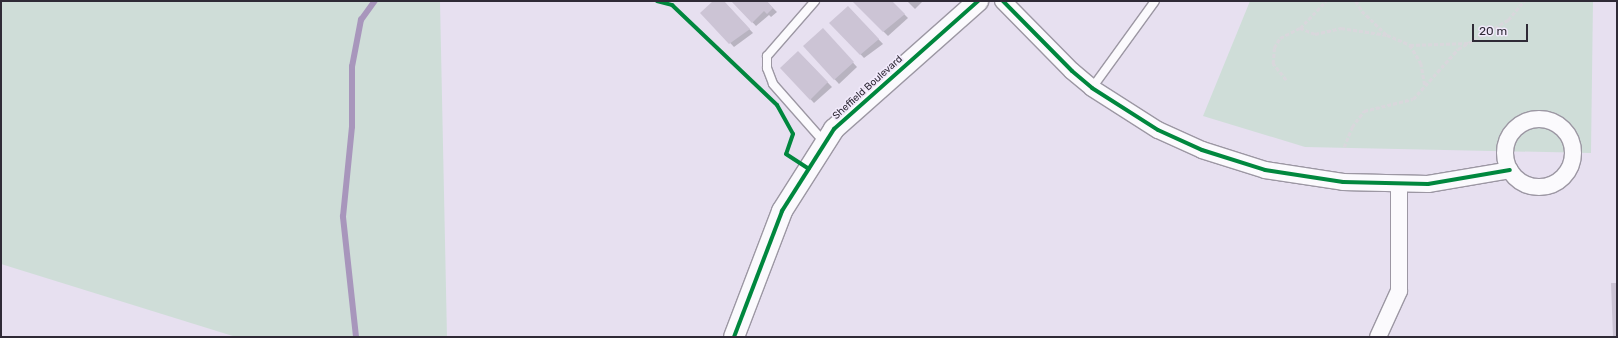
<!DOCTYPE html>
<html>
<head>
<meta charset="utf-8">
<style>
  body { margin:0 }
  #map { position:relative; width:1618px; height:338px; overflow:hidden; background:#e7e0f0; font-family:Rubik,sans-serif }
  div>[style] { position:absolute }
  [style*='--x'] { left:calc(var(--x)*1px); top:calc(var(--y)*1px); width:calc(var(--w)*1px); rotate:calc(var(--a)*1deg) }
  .green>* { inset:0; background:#cfddd8 }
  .shadow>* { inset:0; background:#0003 }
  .stream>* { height:5.5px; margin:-2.75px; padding:0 2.75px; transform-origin:2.75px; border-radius:2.75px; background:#a896bc }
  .building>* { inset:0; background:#ccc4d5 }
  .path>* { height:2.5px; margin-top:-1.25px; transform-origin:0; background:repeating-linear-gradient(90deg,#d9d7dc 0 4px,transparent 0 6px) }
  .roads { filter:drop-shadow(1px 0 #9c97a3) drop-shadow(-1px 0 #9c97a3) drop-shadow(0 1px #9c97a3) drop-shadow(0 -1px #9c97a3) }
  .service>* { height:8px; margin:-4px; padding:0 4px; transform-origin:4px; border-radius:4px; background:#fbfafd }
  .minor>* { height:16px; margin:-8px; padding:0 8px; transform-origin:8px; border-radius:8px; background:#fbfafd }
  .minor>.ring { margin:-8px; padding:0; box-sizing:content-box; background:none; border:16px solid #fbfafd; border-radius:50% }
  .tertiary>* { height:20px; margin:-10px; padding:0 10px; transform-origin:10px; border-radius:10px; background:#fbfafd }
  .cycleway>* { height:4px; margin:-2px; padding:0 2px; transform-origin:2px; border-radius:2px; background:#00873e }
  span { translate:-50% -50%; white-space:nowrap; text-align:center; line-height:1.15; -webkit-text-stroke:3.5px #f1e9fb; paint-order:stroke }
  .street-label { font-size:10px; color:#2f2a36 }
  .frame { position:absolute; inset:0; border:2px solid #2f2a36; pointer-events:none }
  .scale { position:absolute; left:1472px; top:24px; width:56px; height:18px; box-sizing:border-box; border:2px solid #2f2a36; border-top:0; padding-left:5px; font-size:12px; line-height:14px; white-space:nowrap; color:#2f2a36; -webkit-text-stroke:3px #f1e9fb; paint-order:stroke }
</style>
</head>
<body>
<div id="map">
  <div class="green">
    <i style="clip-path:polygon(1px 1px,440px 1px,447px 337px,236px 337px,1px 264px)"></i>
    <i style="clip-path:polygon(1250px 1px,1593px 1px,1591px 153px,1305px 147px,1203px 116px)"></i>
  </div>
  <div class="shadow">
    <i style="clip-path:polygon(714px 1px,723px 1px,753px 33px,734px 47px,702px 13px)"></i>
    <i style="clip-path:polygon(733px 1px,766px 1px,777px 12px,771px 17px,769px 15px,756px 26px)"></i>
    <i style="clip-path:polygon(891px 1px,908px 18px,888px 36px,854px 2px)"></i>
    <i style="clip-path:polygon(907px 1px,923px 1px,915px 9px)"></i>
    <i style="clip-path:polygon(848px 7px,883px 44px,864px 58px,831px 23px)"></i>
    <i style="clip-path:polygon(827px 34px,857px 67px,839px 84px,804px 46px)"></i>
    <i style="clip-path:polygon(798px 52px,832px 87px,814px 103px,781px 68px)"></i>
  </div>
  <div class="stream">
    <i style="--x:356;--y:337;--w:121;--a:-96.2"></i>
    <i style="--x:343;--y:217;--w:90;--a:-84.3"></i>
    <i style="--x:352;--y:127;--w:60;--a:-90"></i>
    <i style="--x:352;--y:67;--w:48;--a:-79.2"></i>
    <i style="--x:361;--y:20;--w:24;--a:-54"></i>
  </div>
  <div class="building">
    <i style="clip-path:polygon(713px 1px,724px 1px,750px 29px,729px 44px,700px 13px)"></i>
    <i style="clip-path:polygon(731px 1px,767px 1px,773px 8px,767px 14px,764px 11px,752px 23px)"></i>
    <i style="clip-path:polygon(852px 1px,892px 1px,905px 14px,883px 32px)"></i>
    <i style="clip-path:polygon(848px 6px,879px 39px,860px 55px,829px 23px)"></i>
    <i style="clip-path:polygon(823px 28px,854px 62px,834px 80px,803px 46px)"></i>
    <i style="clip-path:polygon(798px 51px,828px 82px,810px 100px,780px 68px)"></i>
    <i style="clip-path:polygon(1611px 283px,1617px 283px,1617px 337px,1613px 337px)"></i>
  </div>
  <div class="path">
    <i style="--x:1356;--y:1;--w:12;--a:59"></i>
    <i style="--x:1362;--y:11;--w:35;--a:44"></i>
    <i style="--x:1300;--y:28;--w:37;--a:-46"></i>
    <i style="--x:1410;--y:45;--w:21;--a:59"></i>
    <i style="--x:1421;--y:63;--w:23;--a:80"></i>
    <i style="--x:1286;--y:80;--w:21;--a:-129"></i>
    <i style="--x:1273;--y:64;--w:16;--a:-86"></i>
    <i style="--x:1274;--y:48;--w:12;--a:-59"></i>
    <i style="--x:1280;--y:38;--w:22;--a:-27"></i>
    <i style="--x:1300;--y:28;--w:16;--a:22"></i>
    <i style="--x:1315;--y:34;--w:27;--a:-13"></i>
    <i style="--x:1341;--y:28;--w:47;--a:8.7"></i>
    <i style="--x:1387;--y:35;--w:25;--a:23"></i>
    <i style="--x:1410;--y:45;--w:59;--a:-1.9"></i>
    <i style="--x:1344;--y:147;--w:22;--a:-68"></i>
    <i style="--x:1352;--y:127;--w:20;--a:-53"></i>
    <i style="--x:1364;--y:111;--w:50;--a:-13.8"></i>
    <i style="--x:1413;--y:99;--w:67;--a:-48"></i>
    <i style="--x:1458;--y:49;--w:58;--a:-30.1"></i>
    <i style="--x:1508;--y:20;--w:25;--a:-50"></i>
  </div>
  <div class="roads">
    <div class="service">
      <i style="--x:815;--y:1;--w:73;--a:131.1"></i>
      <i style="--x:767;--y:56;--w:12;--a:90"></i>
      <i style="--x:767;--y:68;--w:17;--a:69"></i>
      <i style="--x:773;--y:84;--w:79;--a:48.6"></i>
      <i style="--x:1092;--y:88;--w:107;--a:-54.1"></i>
    </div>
    <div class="minor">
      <i style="--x:1003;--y:1;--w:98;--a:45.4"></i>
      <i style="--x:1072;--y:71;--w:26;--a:40"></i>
      <i style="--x:1092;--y:88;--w:78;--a:32.5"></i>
      <i style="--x:1158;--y:130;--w:48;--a:24.4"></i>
      <i style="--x:1202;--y:150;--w:66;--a:17.6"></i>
      <i style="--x:1265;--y:170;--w:79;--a:8.7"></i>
      <i style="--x:1343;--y:182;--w:85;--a:1.3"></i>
      <i style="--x:1428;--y:184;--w:83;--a:-9.7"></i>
      <i class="ring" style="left:1505px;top:119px;width:52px;height:52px"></i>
      <i style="--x:1378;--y:337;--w:51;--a:-65.5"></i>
      <i style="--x:1399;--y:291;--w:107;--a:-90"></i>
    </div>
    <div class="tertiary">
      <i style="--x:734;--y:337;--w:135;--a:-69.1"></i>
      <i style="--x:782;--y:211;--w:97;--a:-57.6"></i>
      <i style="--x:834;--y:129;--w:193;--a:-41.6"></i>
    </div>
  </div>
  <div class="cycleway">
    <i style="--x:657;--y:1;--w:16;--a:15"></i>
    <i style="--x:672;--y:5;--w:145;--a:43.6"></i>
    <i style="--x:777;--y:105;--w:33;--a:61"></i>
    <i style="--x:793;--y:134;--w:21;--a:109"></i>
    <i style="--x:786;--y:154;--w:27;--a:33"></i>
    <i style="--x:1003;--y:1;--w:98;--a:45.4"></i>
    <i style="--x:1072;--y:71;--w:26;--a:40"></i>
    <i style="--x:1092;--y:88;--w:78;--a:32.5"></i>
    <i style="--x:1158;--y:130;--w:48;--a:24.4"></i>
    <i style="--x:1202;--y:150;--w:66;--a:17.6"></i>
    <i style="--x:1265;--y:170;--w:79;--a:8.7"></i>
    <i style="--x:1343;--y:182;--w:85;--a:1.3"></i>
    <i style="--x:1428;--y:184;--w:83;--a:-9.7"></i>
    <i style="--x:734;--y:337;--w:135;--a:-69.1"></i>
    <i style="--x:782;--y:211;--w:97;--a:-57.6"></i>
    <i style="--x:834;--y:129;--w:193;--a:-41.6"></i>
  </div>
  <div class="street-label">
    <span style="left:868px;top:88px;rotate:-42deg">Sheffield Boulevard</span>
  </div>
  <div class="frame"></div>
  <div class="scale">20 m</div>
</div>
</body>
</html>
